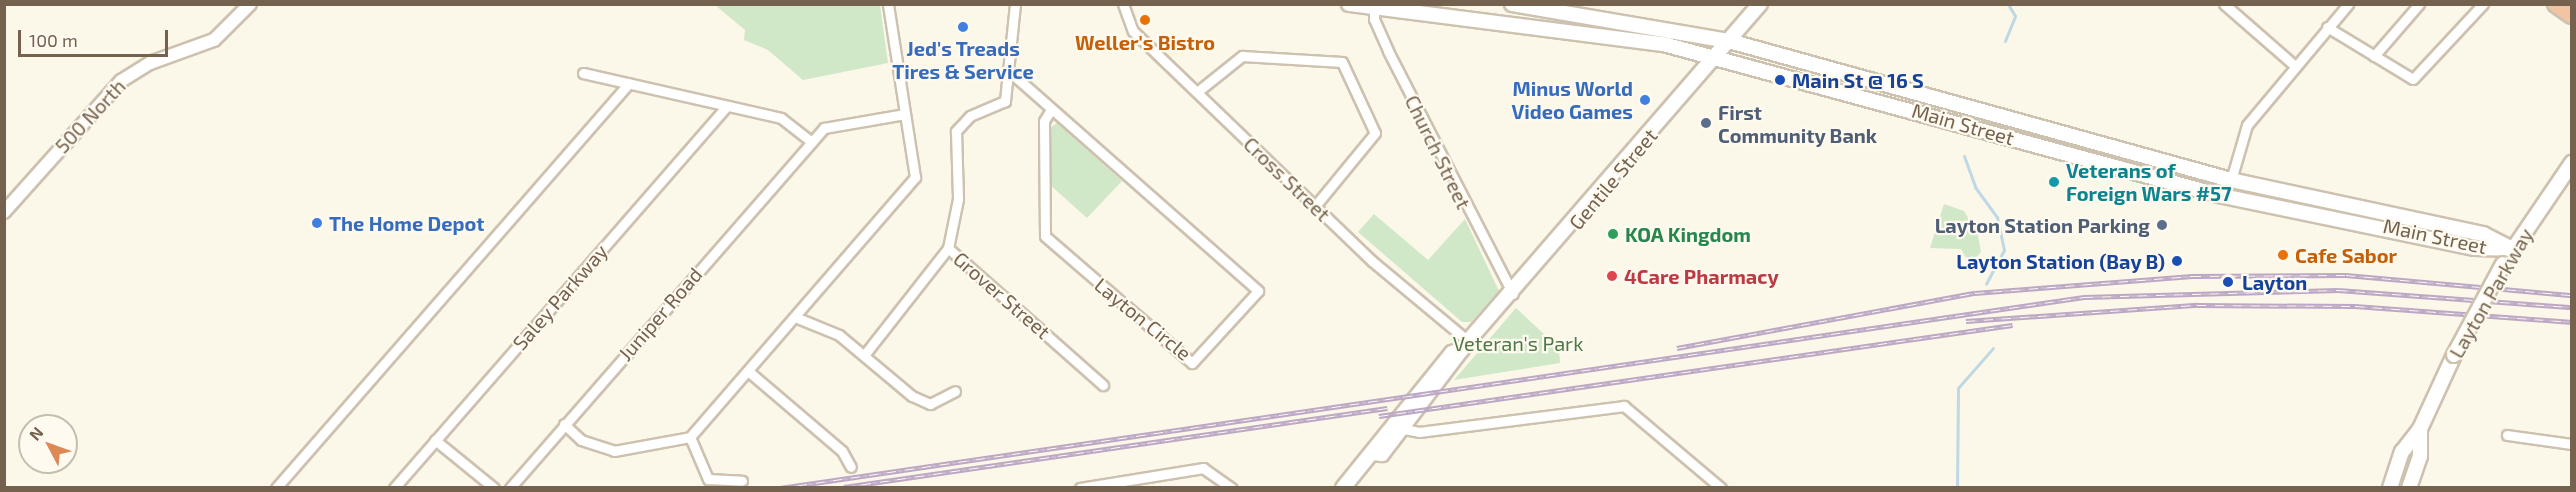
<!DOCTYPE html>
<html>
<head>
<meta charset="utf-8">
<style>
  body { margin:0 }
  #map { position:relative; width:2576px; height:492px; overflow:hidden; background:#fbf7e9; font-family:"Exo 2",sans-serif }
  div>[style] { position:absolute }
  [style*='--x'] { left:calc(var(--x)*1px); top:calc(var(--y)*1px); width:calc(var(--w)*1px); rotate:calc(var(--a)*1deg) }
  .green>* { inset:0; background:#d0e8c8 }
  .stream>* { height:3px; margin:-1.5px; padding:0 1.5px; transform-origin:1.5px; border-radius:1.5px; background:#bed9e4 }
  .roads { filter:drop-shadow(2px 0 #cdc1af) drop-shadow(-2px 0 #cdc1af) drop-shadow(0 2px #cdc1af) drop-shadow(0 -2px #cdc1af) }
  .minor>* { height:9px; margin:-4.5px; padding:0 4.5px; transform-origin:4.5px; border-radius:4.5px; background:#fff }
  .tertiary>* { height:12px; margin:-6px; padding:0 6px; transform-origin:6px; border-radius:6px; background:#fff }
  .secondary>* { height:14px; margin:-7px; padding:0 7px; transform-origin:7px; border-radius:7px; background:#fff }
  .motorway>* { height:16px; margin:-8px; padding:0 8px; transform-origin:8px; border-radius:8px; background:#f1c4a4 }
  .rail>* { height:5px; margin-top:-2.5px; transform-origin:0; background:repeating-linear-gradient(90deg,#fefaef 0 9px,#bca7c5 0 18px); box-sizing:border-box; border-block:2px solid #bca7c5 }
  .bridges { filter:drop-shadow(2px 0 #cfc2ad) drop-shadow(-2px 0 #cfc2ad) drop-shadow(0 2px #cfc2ad) drop-shadow(0 -2px #cfc2ad) }
  .secondary-bridge>* { height:14px; margin:-7px; padding:0 7px; transform-origin:7px; border-radius:7px; background:#fff }
  .dots>* { width:16px; height:16px; translate:-50% -50%; box-sizing:border-box; border:3px solid #fefaef; border-radius:50% }
  span { translate:-50% -50%; white-space:nowrap; text-align:center; line-height:1.15; -webkit-text-stroke:4.5px #fefaef; paint-order:stroke }
  .food-label { font-size:20px; color:#c56008; font-weight:700 }
  .left { translate:0 -50%; text-align:left }
  .shop-label { font-size:20px; color:#366cbe; font-weight:700 }
  .right { translate:-100% -50%; text-align:right }
  .transit-label { font-size:20px; color:#164399; font-weight:700 }
  .service-label { font-size:20px; color:#4e5e75; font-weight:700 }
  .street-label { font-size:20px; color:#74624e }
  .culture-label { font-size:20px; color:#0d838f; font-weight:700 }
  .leisure-label { font-size:20px; color:#27864d; font-weight:700 }
  .health-label { font-size:20px; color:#be3a42; font-weight:700 }
  .park-label { font-size:20px; color:#4d7946 }
  .frame { position:absolute; inset:0; border:6px solid #74624e; pointer-events:none }
  .north { position:absolute; left:18px; top:414px; width:60px; height:60px; box-sizing:border-box; background:#fefaef; border:2px solid #c7bdaf; border-radius:50%; rotate:311deg; font-size:16px; font-weight:700; line-height:24px; text-align:center; color:#74624e }
  .north::after { content:''; display:block; margin:auto; width:21px; height:27px; background:#dd8956; clip-path:polygon(50% 0,100% 100%,50% 72%,0 100%) }
  .scale { position:absolute; left:18px; top:30px; width:150px; height:27px; box-sizing:border-box; border:3px solid #74624e; border-top:0; padding-left:8px; font-size:18px; line-height:21px; white-space:nowrap; color:#74624e; -webkit-text-stroke:4px #fefaef; paint-order:stroke }
</style>
</head>
<body>
<div id="map">
  <div class="green">
    <i style="clip-path:polygon(715px 5px,880px 5px,888px 63px,803px 80px,768px 50px,744px 40px,745px 30px)"></i>
    <i style="clip-path:polygon(1057px 123px,1122px 181px,1087px 218px,1048px 183px,1050px 128px)"></i>
    <i style="clip-path:polygon(1944px 204px,1964px 211px,1978px 235px,1981px 252px,1970px 265px,1961px 249px,1930px 248px)"></i>
    <i style="clip-path:polygon(1374px 214px,1428px 260px,1465px 219px,1499px 291px,1471px 322px,1462px 322px,1358px 232px)"></i>
    <i style="clip-path:polygon(1516px 308px,1559px 348px,1560px 363px,1454px 380px)"></i>
  </div>
  <div class="stream">
    <i style="--x:2005;--y:41;--w:27;--a:-68"></i>
    <i style="--x:2015;--y:16;--w:14;--a:-120"></i>
    <i style="--x:1964;--y:156;--w:33;--a:70"></i>
    <i style="--x:1975;--y:187;--w:37;--a:54"></i>
    <i style="--x:1997;--y:217;--w:34;--a:78"></i>
    <i style="--x:2004;--y:250;--w:38;--a:118"></i>
    <i style="--x:1957;--y:488;--w:100;--a:-89.4"></i>
    <i style="--x:1958;--y:388;--w:53;--a:-48.8"></i>
  </div>
  <div class="roads">
    <div class="minor">
      <i style="--x:1015;--y:4;--w:98;--a:95.9"></i>
      <i style="--x:1005;--y:101;--w:38;--a:157"></i>
      <i style="--x:970;--y:116;--w:21;--a:133"></i>
      <i style="--x:956;--y:131;--w:68;--a:88.3"></i>
      <i style="--x:958;--y:199;--w:50;--a:101.5"></i>
      <i style="--x:948;--y:248;--w:207;--a:41.5"></i>
      <i style="--x:1123;--y:4;--w:29;--a:70"></i>
      <i style="--x:1133;--y:31;--w:332;--a:43.9"></i>
      <i style="--x:1372;--y:261;--w:125;--a:39.8"></i>
      <i style="--x:2224;--y:4;--w:93;--a:41.1"></i>
      <i style="--x:1374;--y:6;--w:13;--a:90"></i>
      <i style="--x:1374;--y:19;--w:35;--a:66"></i>
      <i style="--x:1388;--y:51;--w:273;--a:62.8"></i>
      <i style="--x:2327;--y:27;--w:100;--a:31.2"></i>
      <i style="--x:2413;--y:79;--w:103;--a:-47"></i>
      <i style="--x:2374;--y:56;--w:69;--a:-49.1"></i>
      <i style="--x:1010;--y:72;--w:331;--a:41.4"></i>
      <i style="--x:1258;--y:291;--w:98;--a:132.5"></i>
      <i style="--x:1192;--y:363;--w:194;--a:-139.2"></i>
      <i style="--x:1045;--y:236;--w:115;--a:-90.5"></i>
      <i style="--x:1044;--y:121;--w:12;--a:-59"></i>
      <i style="--x:583;--y:73;--w:203;--a:12.8"></i>
      <i style="--x:781;--y:118;--w:39;--a:38"></i>
      <i style="--x:1197;--y:92;--w:58;--a:-38.7"></i>
      <i style="--x:1242;--y:56;--w:100;--a:3.4"></i>
      <i style="--x:1342;--y:62;--w:78;--a:65.1"></i>
      <i style="--x:1375;--y:133;--w:94;--a:129.4"></i>
      <i style="--x:2231;--y:180;--w:57;--a:-73.8"></i>
      <i style="--x:2247;--y:125;--w:158;--a:-50.1"></i>
      <i style="--x:795;--y:317;--w:48;--a:22.2"></i>
      <i style="--x:839;--y:335;--w:95;--a:39.9"></i>
      <i style="--x:912;--y:396;--w:20;--a:24"></i>
      <i style="--x:930;--y:404;--w:28;--a:-27"></i>
      <i style="--x:865;--y:354;--w:135;--a:-51.9"></i>
      <i style="--x:748;--y:371;--w:123;--a:40.4"></i>
      <i style="--x:842;--y:451;--w:18;--a:61"></i>
      <i style="--x:564;--y:424;--w:23;--a:43"></i>
      <i style="--x:581;--y:440;--w:35;--a:18"></i>
      <i style="--x:614;--y:451;--w:77;--a:-10.4"></i>
      <i style="--x:690;--y:437;--w:344;--a:-49.1"></i>
      <i style="--x:915;--y:177;--w:175;--a:-98.9"></i>
      <i style="--x:1404;--y:429;--w:15;--a:11"></i>
      <i style="--x:1419;--y:432;--w:207;--a:-7.2"></i>
      <i style="--x:1624;--y:406;--w:127;--a:40.2"></i>
      <i style="--x:2507;--y:435;--w:66;--a:7.9"></i>
      <i style="--x:690;--y:437;--w:46;--a:66.8"></i>
      <i style="--x:708;--y:479;--w:34;--a:3"></i>
      <i style="--x:435;--y:440;--w:76;--a:39.1"></i>
      <i style="--x:276;--y:488;--w:537;--a:-48.92"></i>
      <i style="--x:394;--y:488;--w:505;--a:-48.93"></i>
      <i style="--x:510;--y:488;--w:478;--a:-48.9"></i>
      <i style="--x:824;--y:128;--w:82;--a:-9.8"></i>
      <i style="--x:1080;--y:488;--w:125;--a:-9.2"></i>
      <i style="--x:1203;--y:468;--w:35;--a:35"></i>
    </div>
    <div class="tertiary">
      <i style="--x:4;--y:212;--w:176;--a:-48.2"></i>
      <i style="--x:121;--y:81;--w:34;--a:-32"></i>
      <i style="--x:150;--y:63;--w:68;--a:-19.8"></i>
      <i style="--x:214;--y:40;--w:51;--a:-45"></i>
    </div>
    <div class="secondary">
      <i style="--x:1349;--y:4;--w:321;--a:7.3"></i>
      <i style="--x:1667;--y:45;--w:571;--a:15.23"></i>
      <i style="--x:2218;--y:195;--w:261;--a:11.7"></i>
      <i style="--x:2474;--y:248;--w:39;--a:1"></i>
      <i style="--x:1512;--y:4;--w:220;--a:9.7"></i>
      <i style="--x:1729;--y:41;--w:521;--a:15.48"></i>
      <i style="--x:2231;--y:180;--w:258;--a:12.1"></i>
      <i style="--x:2483;--y:234;--w:28;--a:27"></i>
      <i style="--x:2508;--y:257;--w:114;--a:-55.8"></i>
      <i style="--x:1373;--y:453;--w:9;--a:6"></i>
      <i style="--x:1382;--y:454;--w:142;--a:-52.7"></i>
      <i style="--x:1468;--y:341;--w:446;--a:-49.1"></i>
      <i style="--x:1343;--y:488;--w:174;--a:-51.1"></i>
      <i style="--x:1452;--y:353;--w:10;--a:-17"></i>
      <i style="--x:2390;--y:488;--w:38;--a:-72"></i>
      <i style="--x:2402;--y:452;--w:29;--a:-52"></i>
      <i style="--x:2420;--y:429;--w:81;--a:-65.3"></i>
      <i style="--x:2409;--y:488;--w:34;--a:-71"></i>
      <i style="--x:2420;--y:456;--w:27;--a:-90"></i>
    </div>
    <div class="motorway">
      <i style="--x:2556;--y:4;--w:19;--a:35"></i>
    </div>
  </div>
  <div class="rail">
    <i style="--x:1966;--y:321;--w:232;--a:-4"></i>
    <i style="--x:2197;--y:305;--w:158;--a:0.4"></i>
    <i style="--x:2355;--y:306;--w:218;--a:4.2"></i>
    <i style="--x:1677;--y:348;--w:303;--a:-10.5"></i>
    <i style="--x:1975;--y:293;--w:218;--a:-4.5"></i>
    <i style="--x:2192;--y:276;--w:154;--a:-0.4"></i>
    <i style="--x:2346;--y:275;--w:227;--a:5.1"></i>
    <i style="--x:1379;--y:416;--w:640;--a:-8.18"></i>
    <i style="--x:844;--y:487;--w:549;--a:-8.28"></i>
    <i style="--x:780;--y:488;--w:1318;--a:-8.33"></i>
    <i style="--x:2084;--y:297;--w:254;--a:-1.6"></i>
    <i style="--x:2338;--y:290;--w:235;--a:4.2"></i>
  </div>
  <div class="bridges">
    <div class="secondary-bridge">
      <i style="--x:2454;--y:355;--w:103;--a:-61.7"></i>
    </div>
  </div>
  <div class="dots">
    <i style="left:1145px;top:20px;background:#e8710a"></i>
    <i style="left:963px;top:27px;background:#3f7fe0"></i>
    <i style="left:1780px;top:80px;background:#1a4fb4"></i>
    <i style="left:1645px;top:100px;background:#3f7fe0"></i>
    <i style="left:1706px;top:123px;background:#5c6f8a"></i>
    <i style="left:2054px;top:182px;background:#0f9aa8"></i>
    <i style="left:317px;top:223px;background:#3f7fe0"></i>
    <i style="left:2162px;top:225px;background:#5c6f8a"></i>
    <i style="left:1613px;top:234px;background:#2e9e5b"></i>
    <i style="left:2283px;top:255px;background:#e8710a"></i>
    <i style="left:2177px;top:261px;background:#1a4fb4"></i>
    <i style="left:1612px;top:276px;background:#e0444e"></i>
    <i style="left:2228px;top:282px;background:#1a4fb4"></i>
  </div>
  <div class="food-label">
    <span style="left:1145px;top:42px">Weller's Bistro</span>
    <span class="left" style="left:2295px;top:255px">Cafe Sabor</span>
  </div>
  <div class="shop-label">
    <span style="left:963px;top:60px">Jed's Treads<br>Tires &amp; Service</span>
    <span class="right" style="left:1633px;top:100px">Minus World<br>Video Games</span>
    <span class="left" style="left:329px;top:223px">The Home Depot</span>
  </div>
  <div class="transit-label">
    <span class="left" style="left:1792px;top:80px">Main St @ 16 S</span>
    <span class="right" style="left:2165px;top:261px">Layton Station (Bay B)</span>
    <span class="left" style="left:2242px;top:282px">Layton</span>
  </div>
  <div class="service-label">
    <span class="left" style="left:1718px;top:124px">First<br>Community Bank</span>
    <span class="right" style="left:2150px;top:225px">Layton Station Parking</span>
  </div>
  <div class="street-label">
    <span style="left:90px;top:116px;rotate:-47deg">500 North</span>
    <span style="left:1963px;top:124px;rotate:16deg">Main Street</span>
    <span style="left:1438px;top:152px;rotate:64deg">Church Street</span>
    <span style="left:1287px;top:179px;rotate:44deg">Cross Street</span>
    <span style="left:1613px;top:179px;rotate:-50deg">Gentile Street</span>
    <span style="left:2435px;top:236px;rotate:12deg">Main Street</span>
    <span style="left:2491px;top:293px;rotate:-60deg">Layton Parkway</span>
    <span style="left:1002px;top:295px;rotate:41deg">Grover Street</span>
    <span style="left:560px;top:297px;rotate:-49deg">Saley Parkway</span>
    <span style="left:660px;top:314px;rotate:-49deg">Juniper Road</span>
    <span style="left:1143px;top:319px;rotate:39deg">Layton Circle</span>
  </div>
  <div class="culture-label">
    <span class="left" style="left:2066px;top:182px">Veterans of<br>Foreign Wars #57</span>
  </div>
  <div class="leisure-label">
    <span class="left" style="left:1625px;top:234px">KOA Kingdom</span>
  </div>
  <div class="health-label">
    <span class="left" style="left:1624px;top:276px">4Care Pharmacy</span>
  </div>
  <div class="park-label">
    <span style="left:1518px;top:343px">Veteran's Park</span>
  </div>
  <div class="frame"></div>
  <div class="north">N</div>
  <div class="scale">100 m</div>
</div>
</body>
</html>
